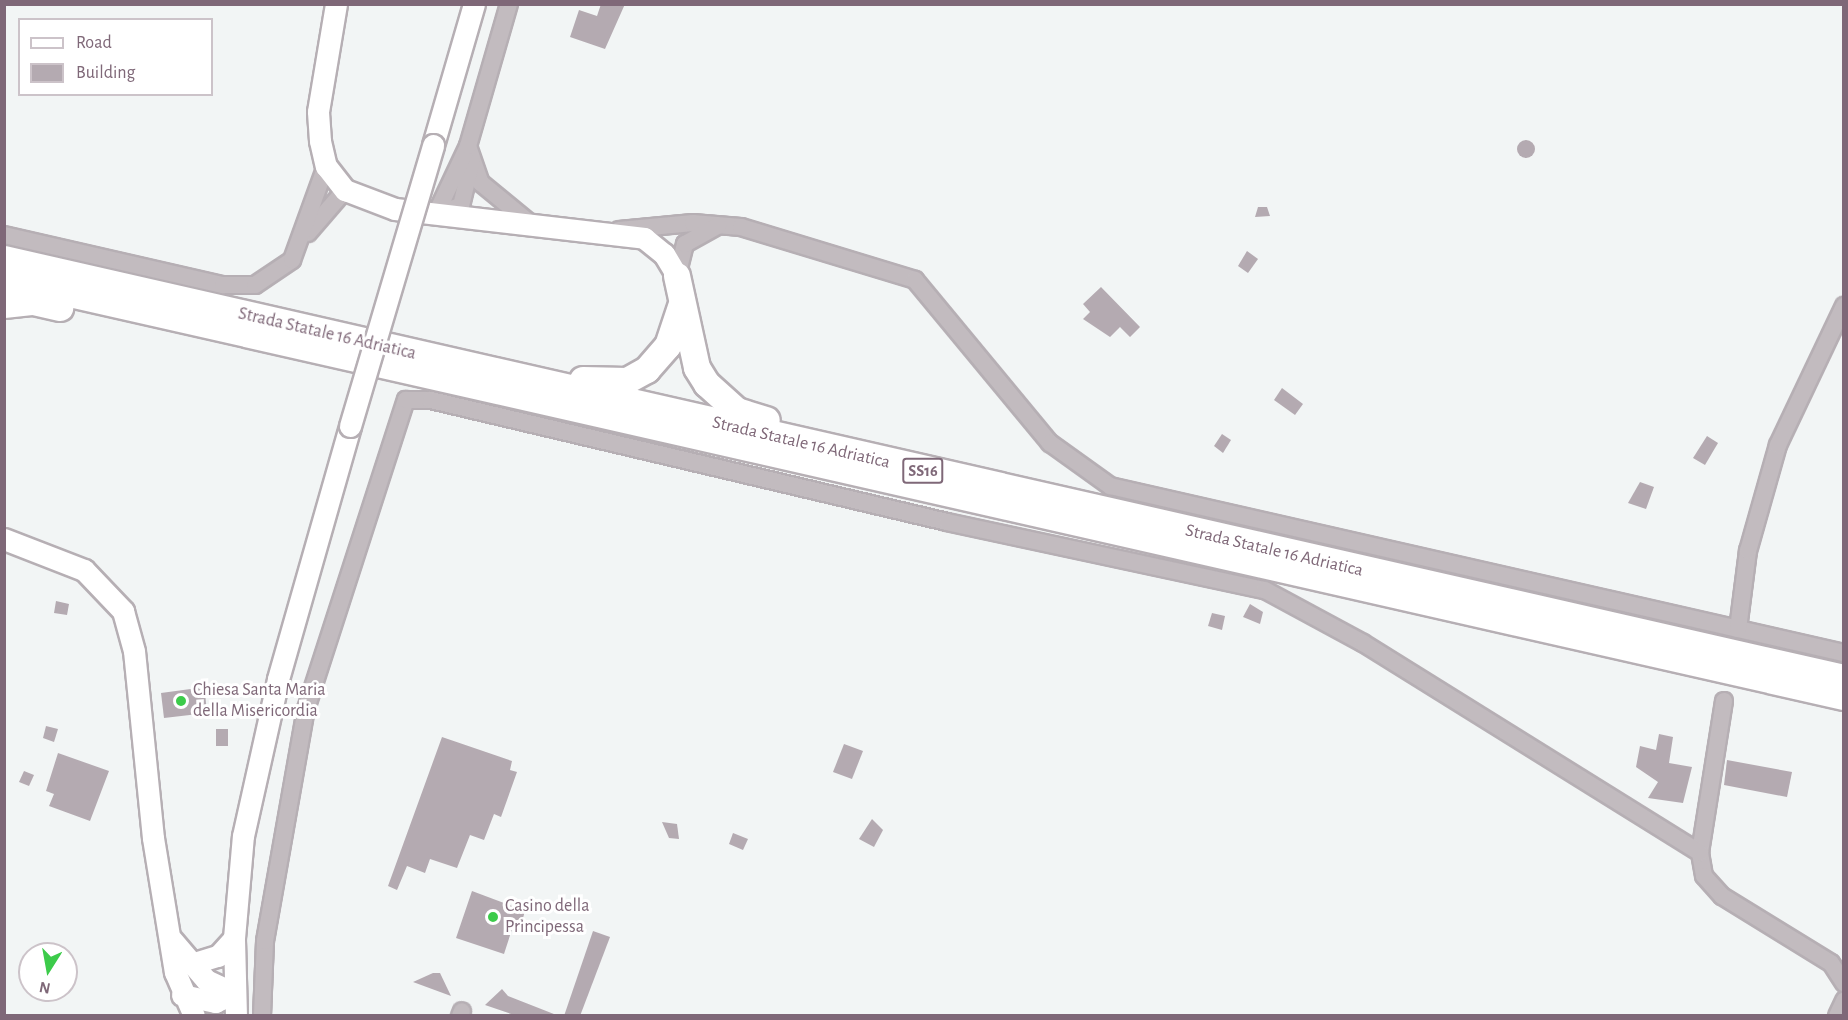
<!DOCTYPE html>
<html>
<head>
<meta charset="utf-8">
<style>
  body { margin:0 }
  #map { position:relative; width:1848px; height:1020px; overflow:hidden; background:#f2f5f5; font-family:"Alegreya Sans",sans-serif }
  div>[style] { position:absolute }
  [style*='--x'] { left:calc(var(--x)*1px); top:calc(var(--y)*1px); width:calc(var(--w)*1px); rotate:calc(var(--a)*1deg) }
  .building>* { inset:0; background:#b4aab1 }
  .round { border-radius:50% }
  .roads { filter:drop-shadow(2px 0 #b6afb4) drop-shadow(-2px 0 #b6afb4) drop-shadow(0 2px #b6afb4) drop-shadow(0 -2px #b6afb4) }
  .minor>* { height:16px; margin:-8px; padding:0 8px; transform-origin:8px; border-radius:8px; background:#c2bbbf }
  .major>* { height:21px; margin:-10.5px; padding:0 10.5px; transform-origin:10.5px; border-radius:10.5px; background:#fff }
  .highway>* { height:26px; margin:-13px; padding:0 13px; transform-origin:13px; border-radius:13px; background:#fff }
  .bridges { filter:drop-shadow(2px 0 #b6afb4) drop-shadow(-2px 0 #b6afb4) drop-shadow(0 2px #b6afb4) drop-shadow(0 -2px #b6afb4) }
  .major-bridge>* { height:21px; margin:-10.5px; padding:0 10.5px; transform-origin:10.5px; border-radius:10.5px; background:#fff }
  .dots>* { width:16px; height:16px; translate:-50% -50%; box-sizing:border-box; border:3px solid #fff; border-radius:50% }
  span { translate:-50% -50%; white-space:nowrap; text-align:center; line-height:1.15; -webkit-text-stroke:6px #fff; paint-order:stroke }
  .shield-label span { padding:2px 4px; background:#fff; border:2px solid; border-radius:4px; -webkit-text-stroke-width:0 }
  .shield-label { font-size:16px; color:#7f6878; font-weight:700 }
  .street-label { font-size:18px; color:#7f6878 }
  .poi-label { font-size:18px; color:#7f6878 }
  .left { translate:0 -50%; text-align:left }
  .frame { position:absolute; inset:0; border:6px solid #7f6878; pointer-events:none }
  .legend { position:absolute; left:18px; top:18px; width:195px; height:78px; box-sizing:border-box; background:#fff; border:2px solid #ccc3c9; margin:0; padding:8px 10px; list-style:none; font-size:18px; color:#7f6878 }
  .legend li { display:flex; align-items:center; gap:12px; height:30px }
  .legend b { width:30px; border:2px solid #ccc3c9 }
  .north { position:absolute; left:18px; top:942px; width:60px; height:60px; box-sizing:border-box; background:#fff; border:2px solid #ccc3c9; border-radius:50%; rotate:191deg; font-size:16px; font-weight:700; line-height:24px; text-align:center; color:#7f6878 }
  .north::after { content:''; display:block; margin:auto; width:21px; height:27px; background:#3ccb4a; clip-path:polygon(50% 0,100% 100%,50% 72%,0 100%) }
</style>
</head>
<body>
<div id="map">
  <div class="building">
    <i style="clip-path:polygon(601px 4px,625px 4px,605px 49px,570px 37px,579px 10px,597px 16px)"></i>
    <i class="round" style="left:1517px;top:140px;width:18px;height:18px"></i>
    <i style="clip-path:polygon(1258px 207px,1267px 207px,1270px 216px,1255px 217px)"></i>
    <i style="clip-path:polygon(1247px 251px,1258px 259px,1248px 273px,1238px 266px)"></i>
    <i style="clip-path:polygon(1101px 287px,1140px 327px,1130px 337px,1120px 327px,1110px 337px,1083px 319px,1090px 312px,1083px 304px)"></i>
    <i style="clip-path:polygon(1282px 388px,1303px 404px,1295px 415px,1274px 400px)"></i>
    <i style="clip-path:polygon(1222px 434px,1231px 440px,1223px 453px,1214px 446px)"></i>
    <i style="clip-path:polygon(1707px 436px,1718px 443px,1705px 465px,1693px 458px)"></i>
    <i style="clip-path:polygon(1640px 482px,1654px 487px,1646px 509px,1628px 503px)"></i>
    <i style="clip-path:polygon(56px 601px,69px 604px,67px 615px,54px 613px)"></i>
    <i style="clip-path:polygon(1250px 604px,1263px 612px,1260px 624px,1243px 617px)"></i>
    <i style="clip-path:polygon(1212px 613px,1225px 616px,1222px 630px,1208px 626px)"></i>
    <i style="clip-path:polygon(198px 688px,205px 693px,207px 713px,164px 718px,161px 693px)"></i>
    <i style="clip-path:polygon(46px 726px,58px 729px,54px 742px,43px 738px)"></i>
    <i style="clip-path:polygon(216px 729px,228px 729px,228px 746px,216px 746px)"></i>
    <i style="clip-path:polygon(1659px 734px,1673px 737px,1669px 763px,1692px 767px,1683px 803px,1648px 798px,1658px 782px,1636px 767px,1640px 746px,1656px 750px)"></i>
    <i style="clip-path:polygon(442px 737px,512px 761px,510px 770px,517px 772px,501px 817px,494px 814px,484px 840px,470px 835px,457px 868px,430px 859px,425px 873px,407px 866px,397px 890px,388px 886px)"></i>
    <i style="clip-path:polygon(844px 744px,863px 751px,852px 779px,833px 772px)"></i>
    <i style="clip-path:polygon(58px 753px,109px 771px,90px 821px,49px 806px,54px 794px,46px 791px)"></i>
    <i style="clip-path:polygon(1727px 760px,1792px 772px,1787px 797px,1724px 785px)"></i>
    <i style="clip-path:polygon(24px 771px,34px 775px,29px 786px,19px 782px)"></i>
    <i style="clip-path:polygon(872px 819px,883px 830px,874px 847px,859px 839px)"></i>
    <i style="clip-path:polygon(662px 822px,677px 824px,679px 839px,669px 838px)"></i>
    <i style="clip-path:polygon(733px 833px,748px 839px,743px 850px,729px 844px)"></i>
    <i style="clip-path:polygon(472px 891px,525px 911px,521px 925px,514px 923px,504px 954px,456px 938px)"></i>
    <i style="clip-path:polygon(593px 931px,610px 937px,580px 1016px,564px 1016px)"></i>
    <i style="clip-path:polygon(440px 973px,451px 996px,413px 982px,433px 973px)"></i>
    <i style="clip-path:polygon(502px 989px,508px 996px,559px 1016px,517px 1016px,485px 1005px)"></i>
  </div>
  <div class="roads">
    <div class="minor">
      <i style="--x:468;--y:146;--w:39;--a:71"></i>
      <i style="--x:481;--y:183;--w:65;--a:39.4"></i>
      <i style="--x:439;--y:213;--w:23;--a:-18"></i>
      <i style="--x:461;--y:206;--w:47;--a:-76.6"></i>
      <i style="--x:436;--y:214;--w:75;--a:-64.8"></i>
      <i style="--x:468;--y:146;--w:148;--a:-73.9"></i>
      <i style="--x:619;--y:230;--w:74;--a:-5.4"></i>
      <i style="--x:693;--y:223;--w:48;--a:4.8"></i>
      <i style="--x:741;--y:227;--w:182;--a:16.9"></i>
      <i style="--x:915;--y:280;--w:212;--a:50.4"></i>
      <i style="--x:1050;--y:443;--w:74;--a:35.6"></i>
      <i style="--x:1110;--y:486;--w:753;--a:12.82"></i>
      <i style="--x:308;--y:233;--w:57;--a:-49.3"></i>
      <i style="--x:4;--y:235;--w:225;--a:12.9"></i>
      <i style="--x:223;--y:285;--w:32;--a:0"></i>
      <i style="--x:255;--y:285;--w:45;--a:-34"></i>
      <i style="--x:292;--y:260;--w:100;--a:-70.1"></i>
      <i style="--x:677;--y:276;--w:33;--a:-76"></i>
      <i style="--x:685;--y:244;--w:38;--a:-29"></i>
      <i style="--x:1738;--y:629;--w:79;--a:-82.7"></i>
      <i style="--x:1748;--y:551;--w:110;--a:-74.2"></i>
      <i style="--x:1778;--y:445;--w:154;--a:-64.6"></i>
      <i style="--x:1724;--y:701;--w:154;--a:99"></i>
      <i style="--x:1700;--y:853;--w:23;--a:80"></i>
      <i style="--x:1704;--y:876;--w:27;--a:48"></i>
      <i style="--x:1722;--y:896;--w:128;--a:31.6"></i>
      <i style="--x:1831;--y:963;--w:24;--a:57"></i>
      <i style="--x:262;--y:1016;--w:75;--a:-87.7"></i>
      <i style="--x:265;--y:941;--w:236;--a:-80"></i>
      <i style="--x:306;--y:709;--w:325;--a:-72.1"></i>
      <i style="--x:406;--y:400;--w:25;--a:0"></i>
      <i style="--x:431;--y:400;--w:530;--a:13.3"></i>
      <i style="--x:947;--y:522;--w:325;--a:12.1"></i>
      <i style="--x:1265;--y:590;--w:111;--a:28.4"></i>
      <i style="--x:1363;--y:643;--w:397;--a:31.9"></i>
      <i style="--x:460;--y:1016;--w:5;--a:-68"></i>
      <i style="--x:1837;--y:1016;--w:17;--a:-65"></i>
    </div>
    <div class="major">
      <i style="--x:336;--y:4;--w:109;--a:99.5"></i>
      <i style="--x:318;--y:112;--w:29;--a:86"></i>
      <i style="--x:320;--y:141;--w:26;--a:77"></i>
      <i style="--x:326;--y:166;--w:31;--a:52"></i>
      <i style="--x:345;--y:190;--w:53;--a:20.8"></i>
      <i style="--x:395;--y:209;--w:251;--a:6.6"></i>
      <i style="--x:644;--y:238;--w:26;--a:39"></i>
      <i style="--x:664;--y:254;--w:26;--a:59"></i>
      <i style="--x:433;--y:145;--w:147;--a:-73.8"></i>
      <i style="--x:4;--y:539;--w:86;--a:21.2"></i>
      <i style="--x:84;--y:570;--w:57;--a:46.4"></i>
      <i style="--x:123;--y:611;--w:41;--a:74.6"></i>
      <i style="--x:134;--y:651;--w:188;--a:84.2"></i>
      <i style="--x:153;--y:838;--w:136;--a:80.7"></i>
      <i style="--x:175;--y:972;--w:48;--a:66.6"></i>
      <i style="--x:172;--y:940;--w:52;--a:49.6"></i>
      <i style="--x:206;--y:980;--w:31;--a:25"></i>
      <i style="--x:191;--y:964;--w:28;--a:-17"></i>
      <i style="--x:218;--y:956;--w:24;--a:-48"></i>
      <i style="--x:182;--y:995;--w:34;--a:12"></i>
      <i style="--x:215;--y:1002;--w:21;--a:-25"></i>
      <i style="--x:236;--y:1016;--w:78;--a:-91.5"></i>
      <i style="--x:234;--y:938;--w:102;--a:-85"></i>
      <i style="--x:243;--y:836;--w:161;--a:-77.4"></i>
      <i style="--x:278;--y:679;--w:263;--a:-74.1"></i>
    </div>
    <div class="highway">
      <i style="--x:4;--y:259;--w:1887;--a:12.83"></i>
      <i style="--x:677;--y:276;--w:94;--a:77.7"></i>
      <i style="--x:697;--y:368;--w:19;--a:58"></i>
      <i style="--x:707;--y:384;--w:40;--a:42"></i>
      <i style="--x:737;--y:411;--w:31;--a:17"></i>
      <i style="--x:4;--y:279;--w:1887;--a:12.8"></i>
      <i style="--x:4;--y:305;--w:30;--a:-6"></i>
      <i style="--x:34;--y:302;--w:27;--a:13"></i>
      <i style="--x:583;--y:380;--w:44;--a:1.3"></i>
      <i style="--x:627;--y:381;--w:23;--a:-29"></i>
      <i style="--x:647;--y:370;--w:32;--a:-49"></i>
      <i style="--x:668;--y:346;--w:41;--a:-71.6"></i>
    </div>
  </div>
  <div class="bridges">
    <div class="major-bridge">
      <i style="--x:350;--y:426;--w:293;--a:-73.5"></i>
    </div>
  </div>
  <div class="dots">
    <i style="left:181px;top:701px;background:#3ccb4a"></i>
    <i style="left:493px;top:917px;background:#3ccb4a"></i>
  </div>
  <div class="shield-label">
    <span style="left:923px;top:471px">SS16</span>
  </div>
  <div class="street-label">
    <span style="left:327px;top:334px;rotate:13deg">Strada Statale 16 Adriatica</span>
    <span style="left:801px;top:443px;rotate:13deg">Strada Statale 16 Adriatica</span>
    <span style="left:1274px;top:551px;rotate:13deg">Strada Statale 16 Adriatica</span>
  </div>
  <div class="poi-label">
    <span class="left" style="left:193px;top:701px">Chiesa Santa Maria<br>della Misericordia</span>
    <span class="left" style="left:505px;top:917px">Casino della<br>Principessa</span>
  </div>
  <div class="frame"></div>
  <ul class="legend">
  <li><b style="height:8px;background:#fff"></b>Road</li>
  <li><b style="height:16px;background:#b4aab1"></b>Building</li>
  </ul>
  <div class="north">N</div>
</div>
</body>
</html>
